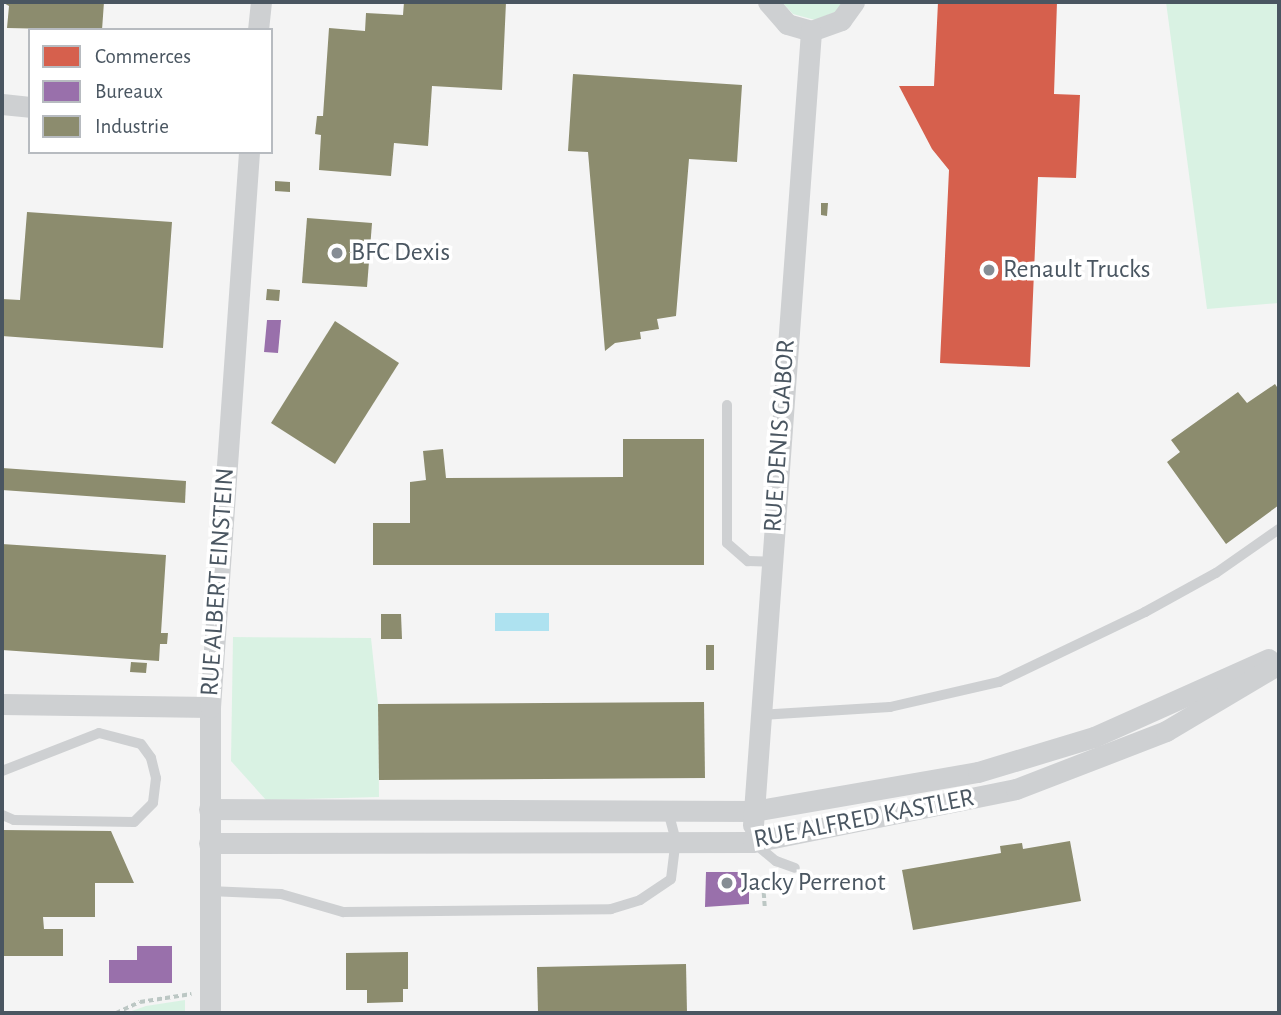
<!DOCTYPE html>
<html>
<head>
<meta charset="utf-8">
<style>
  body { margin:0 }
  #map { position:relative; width:1281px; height:1015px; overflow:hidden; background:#f4f4f4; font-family:"Alegreya Sans",sans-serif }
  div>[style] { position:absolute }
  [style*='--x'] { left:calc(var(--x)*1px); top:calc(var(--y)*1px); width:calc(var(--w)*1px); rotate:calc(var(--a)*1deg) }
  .green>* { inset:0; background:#d9f2e3 }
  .water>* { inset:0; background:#aee2f0 }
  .shops>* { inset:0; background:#d6604d }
  .offices>* { inset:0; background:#9970ab }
  .industry>* { inset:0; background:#8c8c6e }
  .path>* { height:3.5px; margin-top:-1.75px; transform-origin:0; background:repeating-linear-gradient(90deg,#bcc7c4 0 5px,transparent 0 8.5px) }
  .lane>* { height:10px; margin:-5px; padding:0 5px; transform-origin:5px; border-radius:5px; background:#ced0d2 }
  .street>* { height:21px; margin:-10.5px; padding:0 10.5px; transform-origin:10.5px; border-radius:10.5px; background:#ced0d2 }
  .dots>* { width:19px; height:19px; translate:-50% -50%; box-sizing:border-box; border:4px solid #fff; border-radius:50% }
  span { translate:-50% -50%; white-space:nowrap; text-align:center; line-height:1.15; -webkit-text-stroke:7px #fff; paint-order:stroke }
  .poi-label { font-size:26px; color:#4a5661 }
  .left { translate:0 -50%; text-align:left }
  .street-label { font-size:26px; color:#4a5661 }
  .frame { position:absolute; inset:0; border:4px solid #4a5661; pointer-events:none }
  .legend { position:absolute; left:28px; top:28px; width:245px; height:126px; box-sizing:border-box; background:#fff; border:2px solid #b7bbc0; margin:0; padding:9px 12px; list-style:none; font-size:21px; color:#4a5661 }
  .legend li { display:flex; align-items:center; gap:14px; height:35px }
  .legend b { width:35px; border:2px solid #b7bbc0 }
</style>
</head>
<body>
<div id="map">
  <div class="green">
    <i style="clip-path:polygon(782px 2px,843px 2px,835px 12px,815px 20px,793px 14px)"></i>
    <i style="clip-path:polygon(1166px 2px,1279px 2px,1279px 303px,1207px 309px)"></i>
    <i style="clip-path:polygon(233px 637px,371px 638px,378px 704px,379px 797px,266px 800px,231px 761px)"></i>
    <i style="clip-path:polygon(185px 1000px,185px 1013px,126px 1013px,146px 1006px)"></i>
  </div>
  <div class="water">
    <i style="clip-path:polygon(495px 613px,549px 613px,549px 631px,495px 631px)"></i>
  </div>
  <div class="shops">
    <i style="clip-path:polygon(938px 2px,1057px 2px,1054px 94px,1080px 95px,1076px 178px,1038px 177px,1030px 367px,940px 363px,949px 170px,932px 149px,899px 86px,934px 86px)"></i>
  </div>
  <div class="offices">
    <i style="clip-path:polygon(267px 320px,281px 320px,278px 353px,264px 352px)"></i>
    <i style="clip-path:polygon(706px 872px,749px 872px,749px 904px,705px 907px)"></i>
    <i style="clip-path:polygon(137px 946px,172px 946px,172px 983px,109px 983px,109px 960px,137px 960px)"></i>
  </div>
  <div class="industry">
    <i style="clip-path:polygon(2px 2px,104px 2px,102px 30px,7px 28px,9px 6px)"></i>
    <i style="clip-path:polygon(404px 2px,506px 2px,502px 90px,432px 86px,428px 146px,394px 143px,391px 176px,319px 170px,321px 135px,315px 134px,317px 116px,323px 116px,329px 28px,365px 31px,366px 13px,403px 15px)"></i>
    <i style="clip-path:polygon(573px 74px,742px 85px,737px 162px,689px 159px,676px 316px,657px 319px,659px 329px,640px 332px,641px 339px,615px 343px,605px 351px,588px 152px,568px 151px)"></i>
    <i style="clip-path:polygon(275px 181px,290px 182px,290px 192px,275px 191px)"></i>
    <i style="clip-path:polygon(821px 203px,828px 203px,827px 216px,821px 215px)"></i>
    <i style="clip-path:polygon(27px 212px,172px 222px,163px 348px,2px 336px,2px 299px,20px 300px)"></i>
    <i style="clip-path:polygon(307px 218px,372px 223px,367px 287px,302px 283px)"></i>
    <i style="clip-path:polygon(267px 289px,280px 290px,279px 301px,266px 300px)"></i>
    <i style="clip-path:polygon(335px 321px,399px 363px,335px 464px,271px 423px)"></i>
    <i style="clip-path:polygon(1275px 384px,1279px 390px,1279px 505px,1226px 544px,1167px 462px,1180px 452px,1171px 440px,1238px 392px,1247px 403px)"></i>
    <i style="clip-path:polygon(623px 439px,704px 439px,704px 565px,373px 565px,373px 523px,410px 523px,410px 482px,426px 480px,423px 451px,443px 449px,446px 478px,623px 477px)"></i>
    <i style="clip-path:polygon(2px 468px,186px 481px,185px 503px,2px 490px)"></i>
    <i style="clip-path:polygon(2px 544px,166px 555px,161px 633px,168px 633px,167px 644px,160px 644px,159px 661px,2px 650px)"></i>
    <i style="clip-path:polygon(381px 614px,401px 614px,402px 639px,381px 639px)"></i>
    <i style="clip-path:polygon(706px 645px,714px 645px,714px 670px,706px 670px)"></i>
    <i style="clip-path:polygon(131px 662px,147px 663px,146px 673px,130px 672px)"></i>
    <i style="clip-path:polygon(704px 702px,705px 778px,379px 780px,378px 704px)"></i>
    <i style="clip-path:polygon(2px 830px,111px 831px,134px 883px,95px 883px,95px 917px,43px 917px,44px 929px,63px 929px,63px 956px,2px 956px)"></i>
    <i style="clip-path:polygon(1070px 841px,1081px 901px,913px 930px,902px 870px,1001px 853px,1000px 846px,1022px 843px,1023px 849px)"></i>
    <i style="clip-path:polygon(408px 952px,408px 989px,403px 989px,403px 1002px,367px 1003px,367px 990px,346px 990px,346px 953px)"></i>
    <i style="clip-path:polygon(686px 964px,687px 1013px,538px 1013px,537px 967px)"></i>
  </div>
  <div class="path">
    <i style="--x:764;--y:893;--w:14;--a:86"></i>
    <i style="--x:116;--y:1013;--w:26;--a:-25"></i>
    <i style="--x:140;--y:1002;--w:52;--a:-8.9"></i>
  </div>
  <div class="lane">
    <i style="--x:727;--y:405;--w:138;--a:90"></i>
    <i style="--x:727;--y:543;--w:28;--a:41"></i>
    <i style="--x:748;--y:561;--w:23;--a:2"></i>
    <i style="--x:760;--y:715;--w:130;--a:-3.5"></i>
    <i style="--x:890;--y:707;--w:112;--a:-12.9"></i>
    <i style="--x:999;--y:682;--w:162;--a:-25.6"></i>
    <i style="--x:1145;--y:612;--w:81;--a:-28.8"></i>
    <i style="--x:1216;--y:573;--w:77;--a:-34.9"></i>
    <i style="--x:2;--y:771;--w:104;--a:-21.4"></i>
    <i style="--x:99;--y:733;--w:43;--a:14.7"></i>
    <i style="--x:141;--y:744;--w:17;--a:54"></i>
    <i style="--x:151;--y:758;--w:21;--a:76"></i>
    <i style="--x:156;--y:778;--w:25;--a:97"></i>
    <i style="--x:153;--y:803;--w:27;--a:135"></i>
    <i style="--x:134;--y:822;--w:120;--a:-179"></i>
    <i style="--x:14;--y:820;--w:13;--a:-157"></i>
    <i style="--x:753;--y:842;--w:30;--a:40"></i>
    <i style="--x:776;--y:861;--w:20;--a:20"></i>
    <i style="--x:209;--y:891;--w:72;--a:2.4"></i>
    <i style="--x:281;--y:894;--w:65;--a:16.2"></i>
    <i style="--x:343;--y:912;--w:268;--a:-0.6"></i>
    <i style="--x:611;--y:909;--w:30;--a:-17"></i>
    <i style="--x:640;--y:900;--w:37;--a:-34"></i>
    <i style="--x:671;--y:879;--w:38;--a:-83"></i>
    <i style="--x:676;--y:841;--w:31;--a:-105"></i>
  </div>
  <div class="street">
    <i style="--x:768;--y:2;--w:29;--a:49"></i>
    <i style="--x:787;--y:24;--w:25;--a:16"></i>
    <i style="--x:811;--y:31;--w:32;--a:-20"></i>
    <i style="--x:841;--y:20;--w:22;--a:-54"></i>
    <i style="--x:258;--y:30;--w:28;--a:-84"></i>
    <i style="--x:2;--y:104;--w:28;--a:6"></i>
    <i style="--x:2;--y:704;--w:208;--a:0.8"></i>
    <i style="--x:209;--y:809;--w:545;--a:0.21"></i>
    <i style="--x:754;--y:811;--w:227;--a:-9.9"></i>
    <i style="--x:978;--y:772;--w:121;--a:-16.8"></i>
    <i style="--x:1094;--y:737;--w:191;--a:-24.1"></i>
    <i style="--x:753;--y:825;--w:796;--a:-85.82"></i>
    <i style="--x:209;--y:843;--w:544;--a:-0.11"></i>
    <i style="--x:753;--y:842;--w:268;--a:-11.4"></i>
    <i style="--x:1016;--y:789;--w:161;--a:-21.1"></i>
    <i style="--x:1166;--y:731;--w:131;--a:-30.7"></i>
    <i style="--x:210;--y:1013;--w:306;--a:-90"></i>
    <i style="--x:210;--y:707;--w:556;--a:-85.98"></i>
  </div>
  <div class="dots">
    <i style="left:337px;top:253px;background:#868d94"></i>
    <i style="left:989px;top:270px;background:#868d94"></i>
    <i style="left:727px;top:883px;background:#868d94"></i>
  </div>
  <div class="poi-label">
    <span class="left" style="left:351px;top:253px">BFC Dexis</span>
    <span class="left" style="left:1003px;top:270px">Renault Trucks</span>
    <span class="left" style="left:741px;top:883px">Jacky Perrenot</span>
  </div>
  <div class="street-label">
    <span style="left:780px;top:436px;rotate:-86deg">RUE DENIS GABOR</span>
    <span style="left:218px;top:582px;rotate:-86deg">RUE ALBERT EINSTEIN</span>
    <span style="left:864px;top:819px;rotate:-11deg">RUE ALFRED KASTLER</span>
  </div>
  <div class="frame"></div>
  <ul class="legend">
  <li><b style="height:19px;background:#d6604d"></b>Commerces</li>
  <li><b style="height:19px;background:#9970ab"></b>Bureaux</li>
  <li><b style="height:19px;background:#8c8c6e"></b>Industrie</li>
  </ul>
</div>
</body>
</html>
